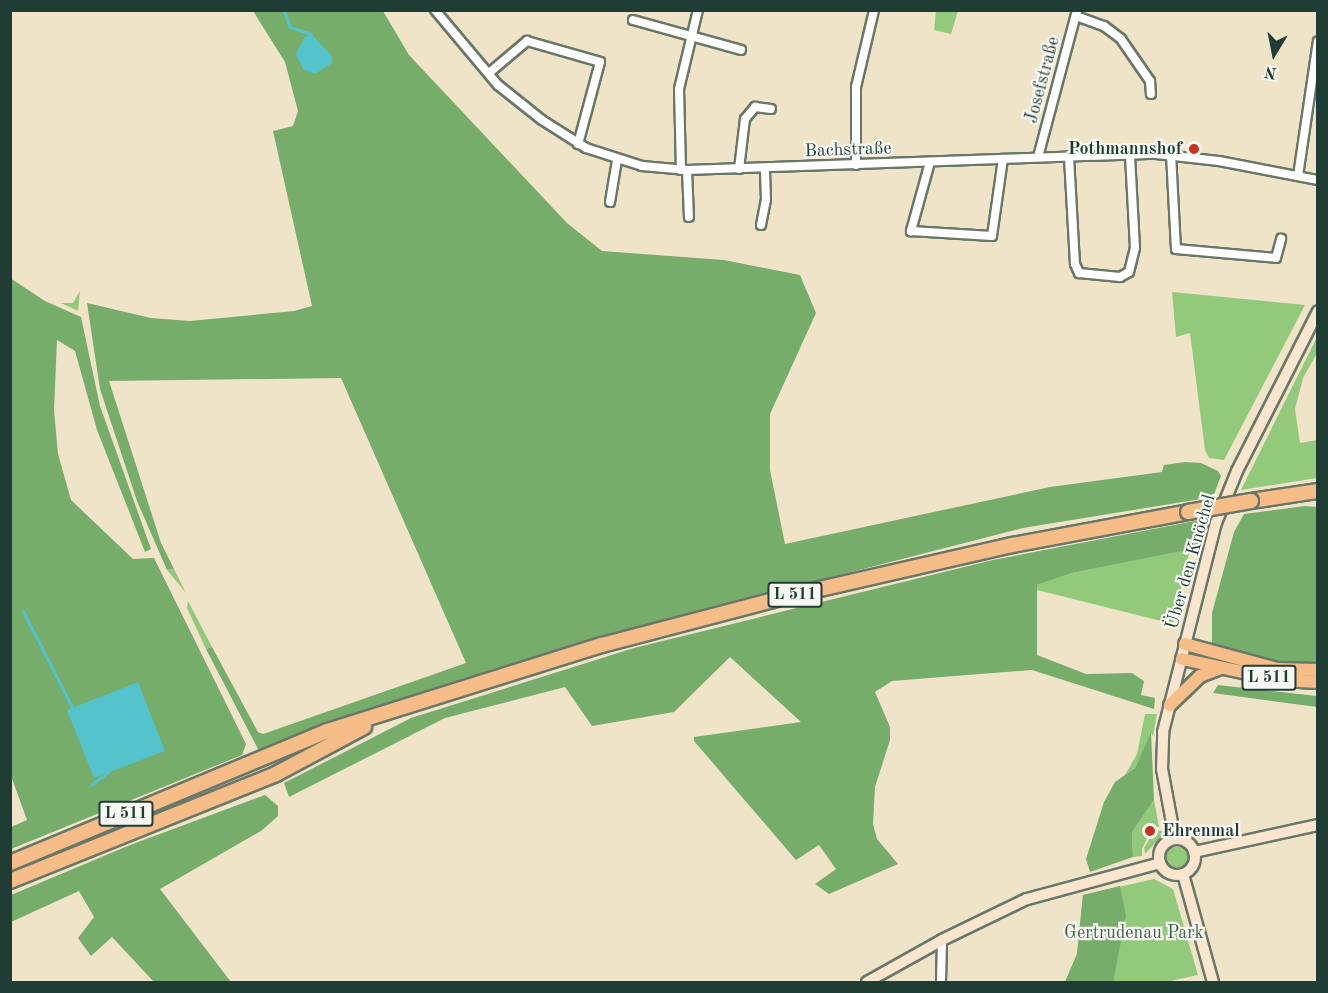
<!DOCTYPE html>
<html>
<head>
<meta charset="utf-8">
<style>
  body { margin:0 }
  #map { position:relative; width:1328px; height:993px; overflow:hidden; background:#efe4c8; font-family:"Old Standard TT",serif }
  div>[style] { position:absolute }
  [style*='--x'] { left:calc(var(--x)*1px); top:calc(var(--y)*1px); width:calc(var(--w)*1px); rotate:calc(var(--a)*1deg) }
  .green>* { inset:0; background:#93c97b }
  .round { border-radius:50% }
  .forest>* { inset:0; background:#76ad6b }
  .water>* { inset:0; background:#55c3cb }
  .stream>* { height:3px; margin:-1.5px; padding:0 1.5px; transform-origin:1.5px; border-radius:1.5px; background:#55c3cb }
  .roads { filter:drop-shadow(2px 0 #687768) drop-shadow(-2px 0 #687768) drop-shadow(0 2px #687768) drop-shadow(0 -2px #687768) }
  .street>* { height:8px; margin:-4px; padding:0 4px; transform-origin:4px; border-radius:4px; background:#fff }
  .secondary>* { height:10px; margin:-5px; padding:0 5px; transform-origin:5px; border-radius:5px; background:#fce5cf }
  .secondary>.ring { margin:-5px; padding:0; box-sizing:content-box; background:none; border:10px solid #fce5cf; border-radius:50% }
  .primary>* { height:12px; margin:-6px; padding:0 6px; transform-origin:6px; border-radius:6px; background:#f7bd88 }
  .highway>* { height:14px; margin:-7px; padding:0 7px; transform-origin:7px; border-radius:7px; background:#f7bd88 }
  .bridges { filter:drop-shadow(2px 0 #687768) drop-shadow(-2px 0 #687768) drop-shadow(0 2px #687768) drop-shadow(0 -2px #687768) }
  .highway-bridge>* { height:14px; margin:-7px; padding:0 7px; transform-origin:7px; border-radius:7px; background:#f7bd88 }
  .dots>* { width:16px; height:16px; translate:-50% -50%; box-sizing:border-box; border:3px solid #f6f6f2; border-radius:50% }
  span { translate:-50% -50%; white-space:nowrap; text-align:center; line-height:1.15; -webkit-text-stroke:4.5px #f6f6f2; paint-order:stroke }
  .shield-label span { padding:2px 4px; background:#f6f6f2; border:2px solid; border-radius:4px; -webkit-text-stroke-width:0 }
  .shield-label { font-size:16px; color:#1f3d34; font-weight:700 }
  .street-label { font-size:18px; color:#1f3d34 }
  .poi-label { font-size:18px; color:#1f3d34; font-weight:700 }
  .right { translate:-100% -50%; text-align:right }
  .left { translate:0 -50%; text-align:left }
  .park-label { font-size:18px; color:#3c6046 }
  .frame { position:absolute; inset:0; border:12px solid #1f3d34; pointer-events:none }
  .north { position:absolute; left:1244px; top:24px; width:60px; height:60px; -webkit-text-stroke:4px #f6f6f2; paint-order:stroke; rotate:190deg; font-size:16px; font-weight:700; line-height:24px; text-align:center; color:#1f3d34 }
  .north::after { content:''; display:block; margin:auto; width:21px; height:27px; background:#1f3d34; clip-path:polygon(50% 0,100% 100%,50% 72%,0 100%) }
</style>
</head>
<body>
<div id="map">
  <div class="green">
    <i style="clip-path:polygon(936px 11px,958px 11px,951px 34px,934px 30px)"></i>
    <i style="clip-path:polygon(80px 291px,78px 311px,61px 303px,73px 303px)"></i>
    <i style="clip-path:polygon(1172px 292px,1305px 305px,1224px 460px,1209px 458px,1205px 450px,1190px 333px,1176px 337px)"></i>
    <i style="clip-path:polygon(1317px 337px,1317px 353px,1303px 378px,1295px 409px,1300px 443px,1317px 440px,1317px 478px,1241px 490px)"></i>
    <i style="clip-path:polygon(1190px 549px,1173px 624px,1037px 590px,1037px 585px,1072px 573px)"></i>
    <i style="clip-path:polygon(174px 569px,186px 593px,167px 570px)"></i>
    <i style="clip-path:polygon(188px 601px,212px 647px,206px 649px,187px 608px)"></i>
    <i style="clip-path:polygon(1145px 714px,1157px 714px,1153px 736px,1151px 733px,1135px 768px,1125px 775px,1137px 754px)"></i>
    <i style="clip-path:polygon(1154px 800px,1159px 827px,1152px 828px,1142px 849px,1142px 856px,1133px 857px,1132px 832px)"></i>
    <i style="clip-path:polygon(1155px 830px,1162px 831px,1161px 837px,1145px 854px,1144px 848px)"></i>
    <i class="round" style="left:1166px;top:847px;width:22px;height:22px"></i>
    <i style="clip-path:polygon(1154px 879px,1173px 889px,1198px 975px,1166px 982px,1065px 982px,1077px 954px,1083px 895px)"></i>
  </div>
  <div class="forest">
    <i style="clip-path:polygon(253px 11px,383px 11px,409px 55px,567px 223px,602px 251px,724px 260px,800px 275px,816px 313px,770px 414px,770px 470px,785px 544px,1050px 487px,1162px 472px,1164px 465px,1185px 462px,1201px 463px,1218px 471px,1221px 476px,1213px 497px,1023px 528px,634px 628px,340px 719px,259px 751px,206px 649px,212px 647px,258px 732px,263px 734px,466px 663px,341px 378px,109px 381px,161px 543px,174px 569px,167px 570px,137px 501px,100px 389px,87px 303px,151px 318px,190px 321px,294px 311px,312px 306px,273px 131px,293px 126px,298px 111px,285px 62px)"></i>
    <i style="clip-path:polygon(10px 278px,45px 301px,81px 317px,100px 406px,151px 549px,145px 552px,97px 430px,75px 351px,57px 340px,54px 410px,58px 454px,71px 500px,133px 559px,154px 558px,246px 744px,242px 755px,11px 849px,11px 827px,27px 820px,10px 773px)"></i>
    <i style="clip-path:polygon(1305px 506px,1317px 507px,1317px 666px,1300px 668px,1232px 654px,1212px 645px,1212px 613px,1234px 532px,1244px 514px)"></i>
    <i style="clip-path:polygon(1205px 519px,1197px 548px,1072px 573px,1037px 585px,1037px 655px,1086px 674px,1132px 673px,1144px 681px,1141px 695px,1155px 698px,1154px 709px,1032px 670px,892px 681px,875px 692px,890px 727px,890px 740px,875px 787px,873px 824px,877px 839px,898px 864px,829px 894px,815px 884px,836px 869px,819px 845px,796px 860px,694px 741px,694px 737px,801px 722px,730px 657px,674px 712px,592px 726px,565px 687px,445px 718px,289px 797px,284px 783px,411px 718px,634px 648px,993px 560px)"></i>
    <i style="clip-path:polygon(1218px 685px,1317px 696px,1317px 707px,1213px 693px)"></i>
    <i style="clip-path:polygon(1151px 732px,1154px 800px,1132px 832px,1133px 857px,1090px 872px,1086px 859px,1104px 802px,1115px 782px,1135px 768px)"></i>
    <i style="clip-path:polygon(265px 795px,278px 806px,278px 816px,261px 831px,160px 889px,231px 982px,154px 982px,112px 937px,91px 956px,78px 938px,94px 917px,79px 891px,11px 922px,11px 895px,130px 845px)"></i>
    <i style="clip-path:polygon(1120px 886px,1126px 916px,1113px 982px,1065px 982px,1077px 954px,1083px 895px)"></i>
  </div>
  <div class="water">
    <i style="clip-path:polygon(311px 34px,332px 56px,332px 63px,315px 74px,303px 69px,296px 54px,304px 38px)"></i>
    <i style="clip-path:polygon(138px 682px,165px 751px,94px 778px,67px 710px)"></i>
  </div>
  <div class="stream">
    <i style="--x:284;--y:10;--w:18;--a:71"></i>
    <i style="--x:290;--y:27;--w:22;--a:18"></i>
    <i style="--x:23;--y:611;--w:110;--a:63"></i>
    <i style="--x:91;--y:785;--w:21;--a:-37"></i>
  </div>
  <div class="roads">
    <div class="street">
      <i style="--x:435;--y:10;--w:98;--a:50"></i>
      <i style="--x:498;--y:85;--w:56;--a:38.5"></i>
      <i style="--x:542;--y:120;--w:52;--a:32.5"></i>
      <i style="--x:586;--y:148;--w:59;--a:17.8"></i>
      <i style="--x:642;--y:166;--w:45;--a:5.1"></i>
      <i style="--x:687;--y:170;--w:469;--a:-2"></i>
      <i style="--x:1156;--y:154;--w:63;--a:6.3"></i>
      <i style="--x:1219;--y:161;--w:101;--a:10.9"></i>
      <i style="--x:1076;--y:16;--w:30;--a:20"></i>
      <i style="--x:1104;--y:26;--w:21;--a:37"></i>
      <i style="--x:1121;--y:39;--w:51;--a:55.4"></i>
      <i style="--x:1150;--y:81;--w:13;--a:86"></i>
      <i style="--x:633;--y:20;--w:112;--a:15.5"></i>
      <i style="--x:489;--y:73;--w:50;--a:-40.1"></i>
      <i style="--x:527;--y:41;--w:76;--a:16"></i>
      <i style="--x:600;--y:62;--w:85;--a:105"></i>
      <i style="--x:1171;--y:154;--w:95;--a:87"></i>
      <i style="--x:1176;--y:249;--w:100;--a:5.1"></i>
      <i style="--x:1276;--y:258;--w:20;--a:-75"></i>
      <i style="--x:1038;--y:157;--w:152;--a:-75.1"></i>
      <i style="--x:1069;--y:157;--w:107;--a:86.8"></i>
      <i style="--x:1075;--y:264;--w:10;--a:66"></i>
      <i style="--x:1079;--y:273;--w:41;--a:5.6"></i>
      <i style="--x:1120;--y:277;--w:10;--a:-29"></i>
      <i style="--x:1129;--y:272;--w:25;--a:-76"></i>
      <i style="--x:1135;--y:248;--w:93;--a:-93.1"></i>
      <i style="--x:930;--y:162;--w:72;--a:105.4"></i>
      <i style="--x:911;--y:231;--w:81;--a:3.5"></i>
      <i style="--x:992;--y:236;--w:78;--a:-81.9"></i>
      <i style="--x:856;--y:165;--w:78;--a:-90"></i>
      <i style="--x:856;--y:87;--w:79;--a:-76.8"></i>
      <i style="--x:739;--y:169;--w:50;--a:-83.2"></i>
      <i style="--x:745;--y:119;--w:16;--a:-50"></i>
      <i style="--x:755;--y:107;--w:16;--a:7"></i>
      <i style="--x:681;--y:170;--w:81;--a:-91.4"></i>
      <i style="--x:679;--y:89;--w:81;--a:-76.5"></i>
      <i style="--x:687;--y:170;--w:47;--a:87.6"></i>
      <i style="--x:1298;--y:176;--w:136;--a:-81.6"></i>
      <i style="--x:610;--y:202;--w:43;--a:-80.5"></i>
      <i style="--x:761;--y:225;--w:25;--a:-79"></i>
      <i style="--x:766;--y:200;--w:32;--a:-92"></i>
      <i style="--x:941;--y:982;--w:42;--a:-88.6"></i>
    </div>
    <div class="secondary">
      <i style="--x:1175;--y:839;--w:71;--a:-100.5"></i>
      <i style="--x:1162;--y:769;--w:37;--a:-88"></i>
      <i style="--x:1163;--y:732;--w:216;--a:-75.8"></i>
      <i style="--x:1216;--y:523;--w:56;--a:-68"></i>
      <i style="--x:1237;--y:471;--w:179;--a:-63.1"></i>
      <i class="ring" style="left:1159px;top:839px;width:26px;height:26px"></i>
      <i style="--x:1194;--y:852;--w:127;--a:-12.3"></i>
      <i style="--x:1183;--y:874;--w:112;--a:74.5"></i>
      <i style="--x:867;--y:982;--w:86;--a:-29.2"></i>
      <i style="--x:942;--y:940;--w:94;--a:-25.8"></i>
      <i style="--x:1027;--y:899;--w:138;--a:-15.1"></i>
    </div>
    <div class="primary">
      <i style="--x:1185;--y:644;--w:95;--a:15.2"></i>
      <i style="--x:1277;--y:669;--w:41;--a:1.4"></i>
      <i style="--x:1182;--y:659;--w:99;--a:12.2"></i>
      <i style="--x:1279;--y:680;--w:39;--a:3"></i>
      <i style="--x:1170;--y:705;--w:42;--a:-44"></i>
      <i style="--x:1200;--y:676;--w:22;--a:-21"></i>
    </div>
    <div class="highway">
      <i style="--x:1251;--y:501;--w:68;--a:-8.5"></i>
      <i style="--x:10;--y:863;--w:343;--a:-22.6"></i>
      <i style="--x:327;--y:731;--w:288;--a:-17.4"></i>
      <i style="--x:602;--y:645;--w:193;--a:-14.7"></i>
      <i style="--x:789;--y:596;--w:229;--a:-12.9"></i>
      <i style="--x:1012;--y:545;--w:179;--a:-10.6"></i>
      <i style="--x:10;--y:881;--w:287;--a:-21.9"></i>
      <i style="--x:276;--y:774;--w:100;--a:-28.1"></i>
    </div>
  </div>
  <div class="bridges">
    <div class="highway-bridge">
      <i style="--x:1188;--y:512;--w:64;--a:-9.9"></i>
    </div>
  </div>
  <div class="dots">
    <i style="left:1194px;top:149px;background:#c8321e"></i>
    <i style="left:1150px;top:831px;background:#c8321e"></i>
  </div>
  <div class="shield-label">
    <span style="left:795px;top:595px">L 511</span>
    <span style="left:1269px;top:678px">L 511</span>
    <span style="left:126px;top:814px">L 511</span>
  </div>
  <div class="street-label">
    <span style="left:1043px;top:80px;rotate:-75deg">Josefstraße</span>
    <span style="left:848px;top:150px;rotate:-2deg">Bachstraße</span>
    <span style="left:1191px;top:562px;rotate:-74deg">Über den Knöchel</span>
  </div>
  <div class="poi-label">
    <span class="right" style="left:1182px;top:149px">Pothmannshof</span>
    <span class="left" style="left:1162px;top:831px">Ehrenmal</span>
  </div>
  <div class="park-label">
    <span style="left:1134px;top:933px">Gertrudenau Park</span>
  </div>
  <div class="frame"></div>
  <div class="north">N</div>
</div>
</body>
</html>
